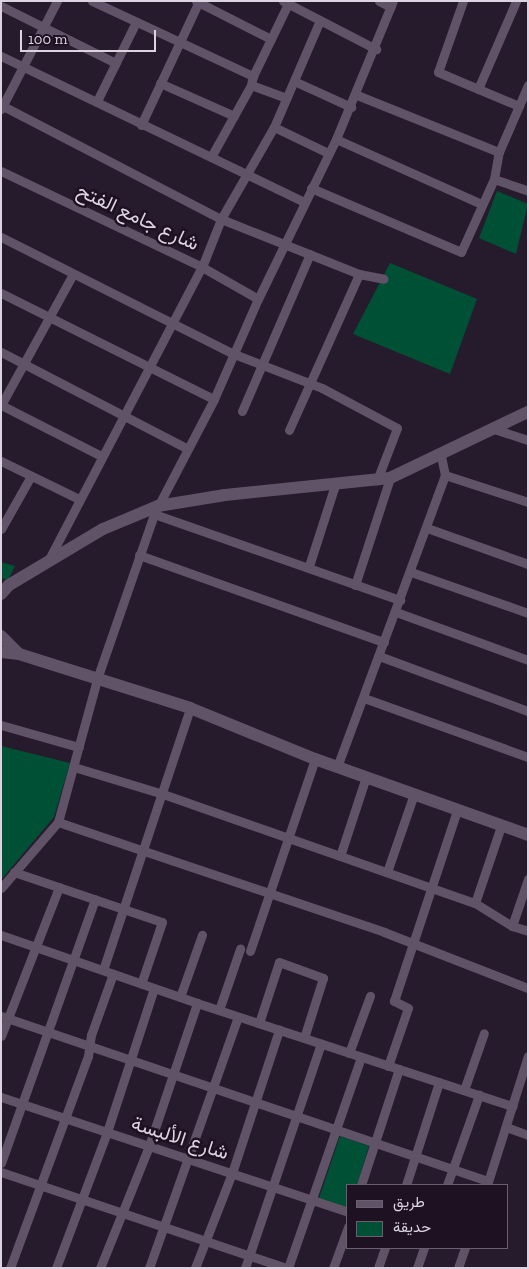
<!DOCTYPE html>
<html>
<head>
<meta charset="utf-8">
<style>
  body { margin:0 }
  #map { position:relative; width:529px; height:1269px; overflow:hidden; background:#261b2c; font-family:"Zilla Slab",Vazirmatn,serif }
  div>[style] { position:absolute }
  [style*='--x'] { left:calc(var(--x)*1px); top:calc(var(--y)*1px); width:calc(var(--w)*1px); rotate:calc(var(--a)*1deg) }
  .green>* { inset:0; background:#005035 }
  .minor>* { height:9px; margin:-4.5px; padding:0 4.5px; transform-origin:4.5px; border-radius:4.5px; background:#605367 }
  .secondary>* { height:12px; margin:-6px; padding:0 6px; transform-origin:6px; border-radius:6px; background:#605367 }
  span { translate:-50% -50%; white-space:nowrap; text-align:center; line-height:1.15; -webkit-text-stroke:5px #1d1122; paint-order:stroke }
  .street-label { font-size:20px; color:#dbd4e0 }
  .frame { position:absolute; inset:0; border:2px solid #dbd4e0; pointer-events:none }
  .legend { position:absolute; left:346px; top:1184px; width:162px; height:65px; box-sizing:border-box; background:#1d1122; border:1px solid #695f6e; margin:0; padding:6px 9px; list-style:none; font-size:15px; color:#dbd4e0 }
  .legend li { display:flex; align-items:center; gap:10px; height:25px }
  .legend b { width:25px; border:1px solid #695f6e }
  .scale { position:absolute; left:20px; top:30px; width:136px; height:22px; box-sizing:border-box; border:2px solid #dbd4e0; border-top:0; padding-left:6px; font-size:15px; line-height:18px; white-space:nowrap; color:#dbd4e0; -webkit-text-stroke:4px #1d1122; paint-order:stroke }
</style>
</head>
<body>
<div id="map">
  <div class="green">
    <i style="clip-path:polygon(497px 191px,528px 204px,516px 254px,479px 238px)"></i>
    <i style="clip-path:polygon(390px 263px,477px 299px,450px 374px,353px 334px)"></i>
    <i style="clip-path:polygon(1px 562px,15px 566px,8px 580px,1px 578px)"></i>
    <i style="clip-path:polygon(1px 746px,70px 763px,54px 817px,1px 880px)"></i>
    <i style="clip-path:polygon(340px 1136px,369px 1146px,357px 1185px,348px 1185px,348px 1208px,319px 1198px)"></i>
  </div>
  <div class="minor">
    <i style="--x:92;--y:1;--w:178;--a:25"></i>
    <i style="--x:253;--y:76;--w:9;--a:103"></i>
    <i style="--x:251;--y:85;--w:37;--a:20"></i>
    <i style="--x:196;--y:1;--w:84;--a:26.9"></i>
    <i style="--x:283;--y:1;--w:105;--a:27.3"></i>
    <i style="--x:379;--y:1;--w:13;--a:27"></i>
    <i style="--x:463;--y:1;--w:75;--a:109.4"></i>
    <i style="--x:438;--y:72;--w:88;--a:22.8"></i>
    <i style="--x:1;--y:6;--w:128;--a:26.4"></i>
    <i style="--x:1;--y:56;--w:336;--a:25.7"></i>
    <i style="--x:253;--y:76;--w:80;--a:-64.1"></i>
    <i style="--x:294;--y:81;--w:63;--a:24.5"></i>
    <i style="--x:160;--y:83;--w:81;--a:24"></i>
    <i style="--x:478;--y:89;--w:96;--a:-66.6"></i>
    <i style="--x:357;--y:95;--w:153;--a:21.9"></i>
    <i style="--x:97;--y:101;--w:88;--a:-63.7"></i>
    <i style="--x:1;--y:105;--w:248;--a:27.4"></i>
    <i style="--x:221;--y:219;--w:149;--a:21.7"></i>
    <i style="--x:359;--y:274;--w:25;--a:11"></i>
    <i style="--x:1;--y:109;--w:122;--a:-62.6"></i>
    <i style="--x:141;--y:125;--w:137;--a:-64.9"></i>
    <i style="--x:274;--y:127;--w:60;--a:25.7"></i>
    <i style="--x:336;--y:139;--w:159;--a:24.1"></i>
    <i style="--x:211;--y:157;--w:82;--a:-60.9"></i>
    <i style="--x:1;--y:171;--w:223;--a:25.5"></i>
    <i style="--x:202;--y:267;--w:64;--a:29.7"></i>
    <i style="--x:494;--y:179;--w:36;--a:19"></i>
    <i style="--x:311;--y:188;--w:163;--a:23.1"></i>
    <i style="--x:461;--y:252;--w:80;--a:-65.7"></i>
    <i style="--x:494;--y:179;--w:27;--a:-80"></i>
    <i style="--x:499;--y:152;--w:73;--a:-66.6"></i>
    <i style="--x:1;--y:237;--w:261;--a:26.7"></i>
    <i style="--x:234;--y:354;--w:94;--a:21.1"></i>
    <i style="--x:322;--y:388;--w:85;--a:28.1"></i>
    <i style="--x:397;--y:428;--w:56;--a:111"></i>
    <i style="--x:1;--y:293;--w:238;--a:26.5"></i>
    <i style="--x:1;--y:352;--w:208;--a:27.4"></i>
    <i style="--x:1;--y:405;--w:149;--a:-61.2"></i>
    <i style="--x:1;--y:405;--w:112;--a:27"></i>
    <i style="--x:242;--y:411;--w:171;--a:-66.6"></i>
    <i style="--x:494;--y:429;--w:36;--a:18"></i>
    <i style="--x:289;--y:430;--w:171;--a:-65.8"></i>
    <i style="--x:1;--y:461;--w:87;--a:26"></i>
    <i style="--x:445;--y:475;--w:87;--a:18"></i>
    <i style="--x:154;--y:514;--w:261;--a:19.3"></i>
    <i style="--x:427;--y:528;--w:107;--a:19.6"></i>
    <i style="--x:1;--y:529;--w:61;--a:-60.5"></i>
    <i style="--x:139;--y:555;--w:260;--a:19.6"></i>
    <i style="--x:48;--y:561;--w:332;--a:-62.4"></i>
    <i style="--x:202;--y:267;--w:52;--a:-68.4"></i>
    <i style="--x:221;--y:219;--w:106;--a:-60.1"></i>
    <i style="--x:274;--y:127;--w:116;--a:-66.7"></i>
    <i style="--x:309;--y:566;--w:88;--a:-72.2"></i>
    <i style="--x:411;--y:572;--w:124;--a:19.3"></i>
    <i style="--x:355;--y:585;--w:113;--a:-71.9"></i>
    <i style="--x:396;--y:612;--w:140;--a:20"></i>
    <i style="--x:379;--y:656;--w:159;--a:20.3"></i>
    <i style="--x:364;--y:698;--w:174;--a:19.8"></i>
    <i style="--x:1;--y:725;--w:81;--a:15.8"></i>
    <i style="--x:74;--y:767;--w:93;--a:16.9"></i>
    <i style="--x:163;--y:794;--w:330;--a:19.3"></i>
    <i style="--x:475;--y:903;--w:44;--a:31.9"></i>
    <i style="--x:512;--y:926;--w:17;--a:17"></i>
    <i style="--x:337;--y:767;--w:311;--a:-69.7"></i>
    <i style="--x:445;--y:475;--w:19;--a:-102"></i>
    <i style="--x:58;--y:822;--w:344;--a:18.6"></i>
    <i style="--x:384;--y:932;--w:155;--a:21.3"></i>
    <i style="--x:340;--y:856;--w:83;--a:-71.8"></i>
    <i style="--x:14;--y:872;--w:156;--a:18.7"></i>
    <i style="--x:162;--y:922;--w:65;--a:108.7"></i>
    <i style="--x:387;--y:872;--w:83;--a:-70.9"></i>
    <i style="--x:1;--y:888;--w:87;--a:-49.2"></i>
    <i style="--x:58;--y:822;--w:151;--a:-74.7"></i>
    <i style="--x:98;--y:676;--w:171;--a:-70.9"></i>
    <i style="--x:154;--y:514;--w:130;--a:-62.4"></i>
    <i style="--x:214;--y:399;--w:109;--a:-66.3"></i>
    <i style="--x:258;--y:299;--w:178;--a:-64"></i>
    <i style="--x:336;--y:139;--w:149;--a:-67.6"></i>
    <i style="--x:475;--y:903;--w:81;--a:-71.3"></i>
    <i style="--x:512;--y:926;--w:50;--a:-71.2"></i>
    <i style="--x:1;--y:935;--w:207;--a:19.1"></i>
    <i style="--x:197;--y:1003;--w:332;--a:18.1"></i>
    <i style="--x:250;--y:951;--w:203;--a:-71.3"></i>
    <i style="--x:103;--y:970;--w:276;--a:-71.6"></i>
    <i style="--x:180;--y:997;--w:66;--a:-70.5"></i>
    <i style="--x:219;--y:1010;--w:65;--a:-71"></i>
    <i style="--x:1;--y:1016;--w:514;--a:18.72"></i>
    <i style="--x:259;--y:1023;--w:64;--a:-71.8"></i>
    <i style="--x:279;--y:962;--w:47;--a:20"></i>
    <i style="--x:323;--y:978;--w:63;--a:107.6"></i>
    <i style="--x:1;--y:1036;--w:160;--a:-68.7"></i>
    <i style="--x:349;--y:1053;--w:61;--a:-69.8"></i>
    <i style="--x:388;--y:1066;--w:61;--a:-71"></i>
    <i style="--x:408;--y:1008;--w:16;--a:-153"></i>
    <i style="--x:394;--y:1001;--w:201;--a:-71.7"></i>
    <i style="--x:464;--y:1090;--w:60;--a:-70.7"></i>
    <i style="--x:1;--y:1097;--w:366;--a:18.3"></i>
    <i style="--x:506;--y:1127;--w:23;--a:20"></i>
    <i style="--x:1;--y:1163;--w:280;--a:-70.4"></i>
    <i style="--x:1;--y:1172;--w:302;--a:18.6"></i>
    <i style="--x:361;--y:1185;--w:122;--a:-71.9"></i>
    <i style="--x:406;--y:1185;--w:108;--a:-72.2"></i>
    <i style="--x:447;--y:1185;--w:96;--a:-70.4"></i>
    <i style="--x:487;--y:1185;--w:135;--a:-72.4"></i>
    <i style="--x:10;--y:1268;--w:226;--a:-69.8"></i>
    <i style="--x:88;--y:1056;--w:21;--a:-82"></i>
    <i style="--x:91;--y:1035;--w:65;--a:-70.2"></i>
    <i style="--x:56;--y:1268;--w:145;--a:-69.4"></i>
    <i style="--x:107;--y:1132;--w:151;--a:-71.9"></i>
    <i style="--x:100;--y:1268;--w:131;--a:-68.1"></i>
    <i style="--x:149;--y:1146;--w:151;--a:-71.4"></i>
    <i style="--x:149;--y:1268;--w:266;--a:-70.5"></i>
    <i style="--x:195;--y:1268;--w:102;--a:-68.7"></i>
    <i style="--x:232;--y:1173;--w:151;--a:-71.8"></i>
    <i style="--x:245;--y:1268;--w:237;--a:-71.3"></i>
    <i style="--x:288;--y:1268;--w:223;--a:-70.9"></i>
    <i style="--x:333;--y:1268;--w:44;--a:-69.9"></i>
    <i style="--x:378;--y:1268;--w:21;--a:-71"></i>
    <i style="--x:417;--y:1268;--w:21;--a:-71"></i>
    <i style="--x:458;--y:1268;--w:21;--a:-71"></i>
  </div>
  <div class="secondary">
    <i style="--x:1;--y:594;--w:12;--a:-48"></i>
    <i style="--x:9;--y:585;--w:109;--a:-30.8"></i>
    <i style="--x:103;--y:529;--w:60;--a:-22.7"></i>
    <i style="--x:158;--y:506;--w:68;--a:-9.3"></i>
    <i style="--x:225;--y:495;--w:166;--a:-5.9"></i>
    <i style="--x:390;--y:478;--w:153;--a:-25.6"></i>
    <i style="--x:1;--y:636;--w:25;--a:45"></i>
    <i style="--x:19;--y:654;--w:18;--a:-174"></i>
    <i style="--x:19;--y:654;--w:179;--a:17.5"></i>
    <i style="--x:190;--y:708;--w:135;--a:22.2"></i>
    <i style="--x:315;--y:759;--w:226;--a:19.6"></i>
  </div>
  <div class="street-label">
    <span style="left:138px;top:217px;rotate:25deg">شارع جامع الفتح</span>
    <span style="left:180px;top:1138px;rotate:18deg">شارع الألبسة</span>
  </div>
  <div class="frame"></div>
  <ul class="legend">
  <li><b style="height:6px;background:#605367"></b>طريق</li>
  <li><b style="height:14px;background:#005035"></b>حديقة</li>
  </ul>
  <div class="scale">100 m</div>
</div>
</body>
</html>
